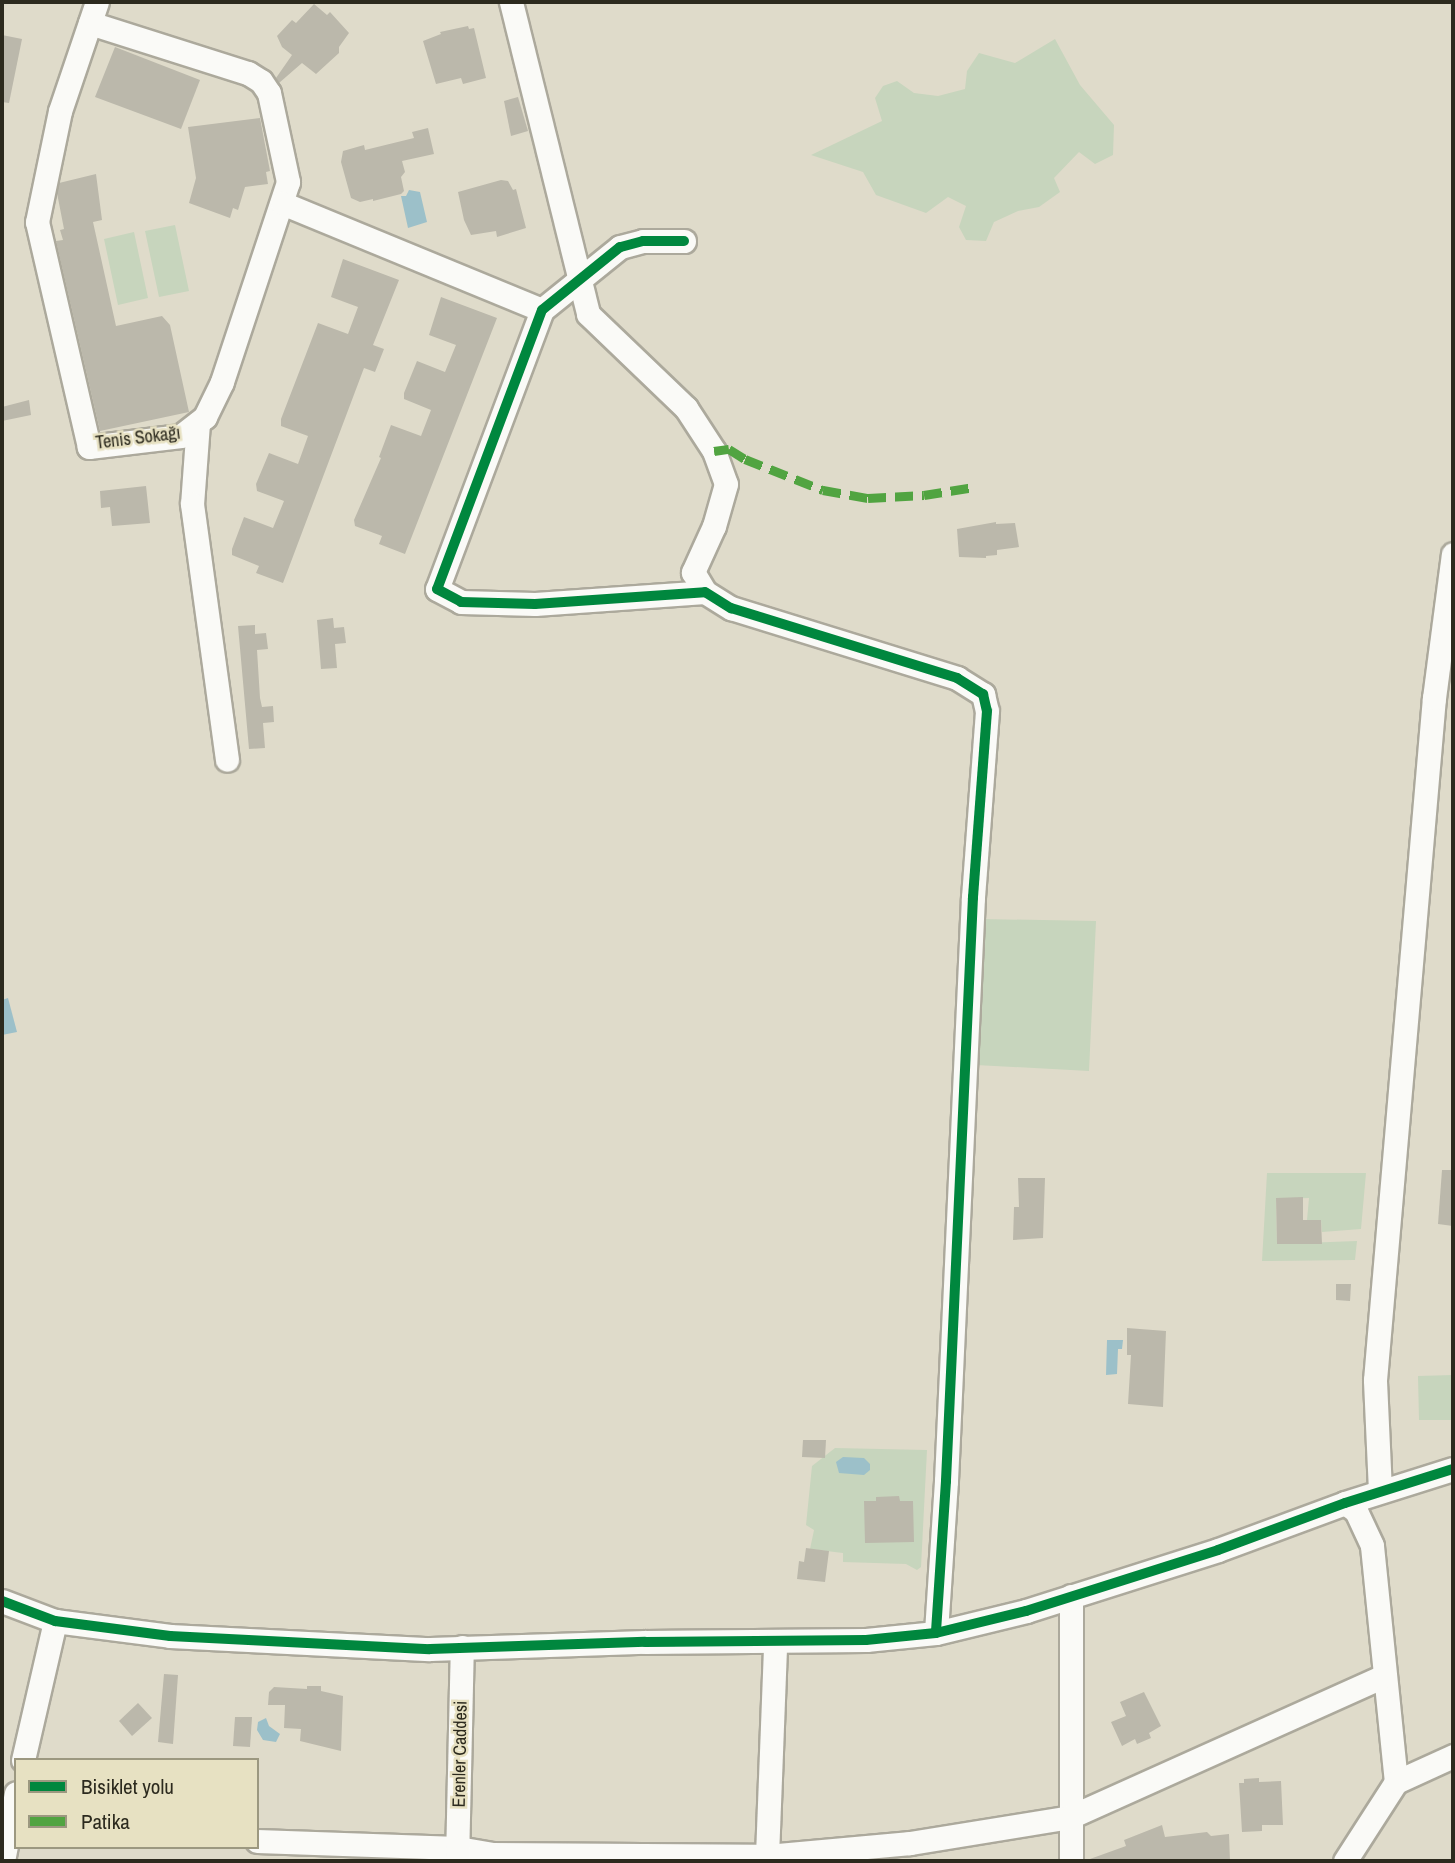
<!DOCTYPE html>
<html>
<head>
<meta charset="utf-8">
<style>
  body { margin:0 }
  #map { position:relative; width:1455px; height:1863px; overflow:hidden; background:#dfdbca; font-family:"Archivo Narrow",sans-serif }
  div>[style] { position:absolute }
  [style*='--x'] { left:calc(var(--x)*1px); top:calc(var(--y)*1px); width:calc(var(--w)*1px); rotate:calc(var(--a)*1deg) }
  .green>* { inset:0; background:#c7d5bd }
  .water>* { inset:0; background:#9cc0c9 }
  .building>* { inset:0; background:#bbb8ab }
  .roads { filter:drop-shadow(2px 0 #aca99c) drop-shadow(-2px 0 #aca99c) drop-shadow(0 2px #aca99c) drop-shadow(0 -2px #aca99c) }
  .minor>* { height:23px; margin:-11.5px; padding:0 11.5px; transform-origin:11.5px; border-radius:11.5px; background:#fafaf7 }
  .quiet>* { height:9px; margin-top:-4.5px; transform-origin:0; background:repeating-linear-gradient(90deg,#51a441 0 18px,transparent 0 27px) }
  .cycleway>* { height:10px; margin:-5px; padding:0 5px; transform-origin:5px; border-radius:5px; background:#00873e }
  span { translate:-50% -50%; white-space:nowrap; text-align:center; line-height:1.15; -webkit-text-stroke:5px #e7e1c2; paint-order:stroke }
  .street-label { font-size:18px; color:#2c2a1e }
  .frame { position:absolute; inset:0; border:4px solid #2c2a1e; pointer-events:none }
  .legend { position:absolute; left:14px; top:1758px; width:245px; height:91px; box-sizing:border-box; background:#e7e1c2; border:2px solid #9c9880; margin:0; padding:9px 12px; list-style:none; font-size:21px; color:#2c2a1e }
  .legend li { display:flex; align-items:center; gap:14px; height:35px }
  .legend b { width:35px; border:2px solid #9c9880 }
</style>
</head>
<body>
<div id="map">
  <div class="green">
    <i style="clip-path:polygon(1055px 39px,1080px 85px,1114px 125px,1113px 155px,1095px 164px,1079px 152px,1054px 178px,1060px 192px,1039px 207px,1018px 211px,994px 222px,986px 241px,966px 240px,959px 227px,966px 206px,948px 197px,926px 213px,876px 195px,863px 172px,811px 155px,882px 121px,875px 98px,883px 86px,897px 81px,914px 93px,938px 96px,965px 89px,967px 71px,979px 53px,1015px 63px)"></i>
    <i style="clip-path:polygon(175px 225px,189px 291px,159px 297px,145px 231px)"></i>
    <i style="clip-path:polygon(134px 232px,148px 298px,118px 305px,104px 239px)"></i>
    <i style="clip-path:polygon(982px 919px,1096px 921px,1089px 1071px,976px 1065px)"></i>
    <i style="clip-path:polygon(1267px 1173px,1366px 1173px,1361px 1229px,1322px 1232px,1321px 1220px,1307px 1220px,1309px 1198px,1276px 1199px,1277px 1244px,1357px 1241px,1355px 1260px,1262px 1261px)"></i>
    <i style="clip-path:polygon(1453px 1375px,1453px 1420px,1419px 1420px,1418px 1376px)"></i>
    <i style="clip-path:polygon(835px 1448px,927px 1450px,921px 1567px,917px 1570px,906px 1564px,843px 1562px,843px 1553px,810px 1549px,814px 1530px,806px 1525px,812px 1466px)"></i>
  </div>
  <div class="water">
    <i style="clip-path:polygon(409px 190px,420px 192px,427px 222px,408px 228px,401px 196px,406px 196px)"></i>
    <i style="clip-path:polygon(8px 998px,17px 1032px,2px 1035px,2px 1000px)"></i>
    <i style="clip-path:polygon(1107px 1340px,1123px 1340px,1122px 1349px,1118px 1349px,1117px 1374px,1106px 1375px)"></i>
    <i style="clip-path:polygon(843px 1457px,864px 1458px,870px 1464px,870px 1470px,864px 1475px,839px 1473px,836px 1462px)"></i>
    <i style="clip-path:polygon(266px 1718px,269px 1726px,280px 1734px,276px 1742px,263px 1740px,257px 1730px,258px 1722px)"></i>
  </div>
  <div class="building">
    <i style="clip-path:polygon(314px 4px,327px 15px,330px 12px,349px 33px,339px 47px,339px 53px,316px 74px,302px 63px,279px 83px,276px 78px,292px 55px,282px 47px,277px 36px,292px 20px,296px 23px)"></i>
    <i style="clip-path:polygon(468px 26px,469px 29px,474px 28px,486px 78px,463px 84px,461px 78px,436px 84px,423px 41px,441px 34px,440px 32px)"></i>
    <i style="clip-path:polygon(2px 35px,22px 39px,9px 103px,2px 102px)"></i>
    <i style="clip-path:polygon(115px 47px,200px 80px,181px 129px,95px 97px)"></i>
    <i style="clip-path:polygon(518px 97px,528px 131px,511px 136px,504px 101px)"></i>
    <i style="clip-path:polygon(260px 118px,270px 171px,266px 172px,268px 184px,245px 187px,238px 210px,233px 208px,230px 218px,189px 203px,196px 178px,188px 127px)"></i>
    <i style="clip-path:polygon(428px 128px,434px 154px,402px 161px,405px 172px,401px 177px,404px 191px,401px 194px,373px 201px,373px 199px,360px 202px,351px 198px,341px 162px,343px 151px,364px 145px,365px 150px,414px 138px,412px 132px)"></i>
    <i style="clip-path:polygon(96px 174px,102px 220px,93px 222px,116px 326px,162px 316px,170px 325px,189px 412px,100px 431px,56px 241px,63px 240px,60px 230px,64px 229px,57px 193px,59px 183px)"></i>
    <i style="clip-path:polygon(501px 180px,508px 181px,513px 190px,516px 189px,526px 228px,497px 237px,496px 231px,471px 235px,464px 220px,458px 192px)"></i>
    <i style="clip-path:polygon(343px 259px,399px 280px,373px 345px,384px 349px,375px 372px,364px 368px,283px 583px,256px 573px,259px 566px,232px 555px,232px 549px,244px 517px,273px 528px,284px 501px,257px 491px,256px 484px,269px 453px,298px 464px,308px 436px,281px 426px,281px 419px,318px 323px,348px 334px,358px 307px,331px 297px)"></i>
    <i style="clip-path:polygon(441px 297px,497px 318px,405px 554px,379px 544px,382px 536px,355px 526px,354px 520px,381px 458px,379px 457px,391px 425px,421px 436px,431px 410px,404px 399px,404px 393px,417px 361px,445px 372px,456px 345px,429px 335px)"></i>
    <i style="clip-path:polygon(29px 400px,31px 415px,2px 421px,2px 407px)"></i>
    <i style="clip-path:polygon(146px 486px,150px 523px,112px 526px,110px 507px,101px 508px,100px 491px)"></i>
    <i style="clip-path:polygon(996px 522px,996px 524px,1015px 523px,1019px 547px,997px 550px,997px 555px,986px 556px,986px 558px,959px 557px,957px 529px)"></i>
    <i style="clip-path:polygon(333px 618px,334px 628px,344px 627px,346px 643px,335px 644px,337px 668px,321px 669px,317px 620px)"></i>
    <i style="clip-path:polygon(255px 625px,255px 634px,266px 633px,268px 649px,257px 650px,260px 698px,262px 707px,273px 706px,274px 722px,263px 723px,265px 748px,249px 749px,238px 626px)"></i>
    <i style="clip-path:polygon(1442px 1170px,1453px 1170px,1453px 1226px,1438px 1224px)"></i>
    <i style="clip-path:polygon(1018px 1178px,1045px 1178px,1043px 1238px,1013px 1240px,1014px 1207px,1019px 1207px)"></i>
    <i style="clip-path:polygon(1303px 1197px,1303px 1220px,1321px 1220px,1322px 1244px,1277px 1244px,1276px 1198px)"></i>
    <i style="clip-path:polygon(1336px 1284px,1351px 1284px,1350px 1301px,1336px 1300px)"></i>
    <i style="clip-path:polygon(1127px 1328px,1166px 1331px,1163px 1407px,1128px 1404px,1131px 1355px,1127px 1355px)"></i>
    <i style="clip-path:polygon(803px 1440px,826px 1440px,825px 1458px,802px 1457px)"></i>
    <i style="clip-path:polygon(899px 1496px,900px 1501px,913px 1501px,914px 1542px,865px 1543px,864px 1501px,876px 1501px,876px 1497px)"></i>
    <i style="clip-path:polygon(806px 1548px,829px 1551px,825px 1582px,797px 1579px,799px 1561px,804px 1562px)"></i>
    <i style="clip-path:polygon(164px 1674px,178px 1675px,173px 1744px,158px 1742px)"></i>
    <i style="clip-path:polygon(307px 1686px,321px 1686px,321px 1691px,343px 1696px,341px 1751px,300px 1741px,301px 1729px,284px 1728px,285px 1705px,268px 1705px,269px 1692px,274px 1687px,307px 1689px)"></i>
    <i style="clip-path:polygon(1144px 1692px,1161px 1726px,1149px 1733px,1151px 1738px,1137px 1744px,1135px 1739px,1122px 1746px,1111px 1722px,1126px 1716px,1120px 1702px)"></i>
    <i style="clip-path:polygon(138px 1703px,152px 1718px,132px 1736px,119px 1721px)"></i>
    <i style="clip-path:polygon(235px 1717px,252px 1717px,250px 1747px,233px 1746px)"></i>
    <i style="clip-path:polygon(1259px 1778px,1259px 1782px,1281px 1781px,1283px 1825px,1262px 1825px,1262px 1831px,1242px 1832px,1239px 1783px,1244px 1783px,1244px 1779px)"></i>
    <i style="clip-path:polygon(1162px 1825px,1165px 1837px,1207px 1832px,1211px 1836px,1229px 1834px,1230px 1861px,1090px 1861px,1090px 1859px,1126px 1846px,1124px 1840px)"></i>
  </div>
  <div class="roads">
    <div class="minor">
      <i style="--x:511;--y:2;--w:321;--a:76.1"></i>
      <i style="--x:588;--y:314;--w:136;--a:43.8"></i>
      <i style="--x:686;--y:408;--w:51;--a:56.9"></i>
      <i style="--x:714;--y:451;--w:35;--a:70"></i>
      <i style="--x:726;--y:484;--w:44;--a:105.9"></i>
      <i style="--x:714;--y:526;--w:51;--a:114.5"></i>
      <i style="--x:693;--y:572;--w:23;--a:59"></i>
      <i style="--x:90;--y:23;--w:166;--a:17.6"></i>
      <i style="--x:248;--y:73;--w:15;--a:32"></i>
      <i style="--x:261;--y:81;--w:14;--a:56"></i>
      <i style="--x:269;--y:93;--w:91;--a:77.9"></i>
      <i style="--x:288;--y:182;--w:211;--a:108.3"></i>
      <i style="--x:222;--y:382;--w:39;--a:116"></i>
      <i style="--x:205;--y:417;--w:31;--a:142"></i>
      <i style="--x:181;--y:436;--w:93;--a:173.2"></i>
      <i style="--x:89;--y:447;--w:231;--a:-103"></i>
      <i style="--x:37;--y:222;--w:113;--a:-78.3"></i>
      <i style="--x:60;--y:111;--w:115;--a:-71.3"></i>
      <i style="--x:282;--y:203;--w:281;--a:22.4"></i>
      <i style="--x:684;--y:241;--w:41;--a:180"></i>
      <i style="--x:643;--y:241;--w:24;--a:165"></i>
      <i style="--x:620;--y:247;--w:100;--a:141.1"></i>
      <i style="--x:542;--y:310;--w:298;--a:110.6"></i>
      <i style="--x:437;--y:589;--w:27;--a:28"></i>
      <i style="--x:461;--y:602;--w:74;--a:1.5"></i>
      <i style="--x:535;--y:604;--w:170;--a:-4"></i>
      <i style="--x:705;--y:592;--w:31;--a:32"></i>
      <i style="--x:731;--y:608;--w:237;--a:17.2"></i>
      <i style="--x:957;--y:678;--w:31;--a:32"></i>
      <i style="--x:983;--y:694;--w:17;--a:77"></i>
      <i style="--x:987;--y:711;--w:187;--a:94.3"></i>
      <i style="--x:973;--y:897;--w:585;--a:92.65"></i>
      <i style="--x:946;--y:1481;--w:152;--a:93.8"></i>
      <i style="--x:198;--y:423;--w:81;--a:94.2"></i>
      <i style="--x:192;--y:504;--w:258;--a:82.2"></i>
      <i style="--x:1380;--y:1491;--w:111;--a:-92.6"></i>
      <i style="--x:1375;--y:1380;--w:685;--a:-85.06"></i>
      <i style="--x:1434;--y:698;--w:145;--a:-82.5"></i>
      <i style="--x:1345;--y:1503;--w:14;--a:36"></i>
      <i style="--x:1356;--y:1511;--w:38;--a:65"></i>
      <i style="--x:1372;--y:1546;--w:237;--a:84.2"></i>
      <i style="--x:1071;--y:1596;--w:265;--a:90"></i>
      <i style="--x:2;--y:1601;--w:57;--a:20.7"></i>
      <i style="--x:55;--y:1621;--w:116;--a:7.4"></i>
      <i style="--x:170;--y:1636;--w:260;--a:2.9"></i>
      <i style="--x:430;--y:1649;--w:215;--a:-1.9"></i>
      <i style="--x:645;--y:1642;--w:221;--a:-0.5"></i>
      <i style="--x:866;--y:1640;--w:70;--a:-5.7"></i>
      <i style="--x:936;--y:1633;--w:93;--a:-13.7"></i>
      <i style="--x:1026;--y:1611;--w:201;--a:-17.6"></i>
      <i style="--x:1218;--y:1550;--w:135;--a:-20.3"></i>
      <i style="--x:1345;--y:1503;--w:113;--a:-17.5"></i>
      <i style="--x:23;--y:1760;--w:143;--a:-77"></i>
      <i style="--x:257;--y:1841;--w:201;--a:2"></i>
      <i style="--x:458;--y:1848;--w:34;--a:10"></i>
      <i style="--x:491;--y:1854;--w:276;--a:0.4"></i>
      <i style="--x:767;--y:1856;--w:144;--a:-5.2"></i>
      <i style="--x:910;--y:1843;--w:162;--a:-9.2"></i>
      <i style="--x:1070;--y:1817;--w:344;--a:-24.2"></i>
      <i style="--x:767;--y:1856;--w:213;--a:-87.8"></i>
      <i style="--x:3;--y:1861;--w:69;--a:-79.2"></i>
      <i style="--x:457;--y:1861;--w:214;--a:-88.7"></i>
      <i style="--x:1345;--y:1861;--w:94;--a:-57.2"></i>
      <i style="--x:1396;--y:1782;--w:63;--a:-24.5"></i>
    </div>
  </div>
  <div class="quiet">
    <i style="--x:714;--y:451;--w:15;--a:-8"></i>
    <i style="--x:729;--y:449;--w:19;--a:32"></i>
    <i style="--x:745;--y:459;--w:84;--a:21.7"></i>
    <i style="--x:823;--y:490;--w:46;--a:10.1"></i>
    <i style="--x:868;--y:498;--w:56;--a:-3.1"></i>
    <i style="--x:924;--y:495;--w:51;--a:-9.1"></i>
  </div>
  <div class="cycleway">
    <i style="--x:684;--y:241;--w:41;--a:180"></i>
    <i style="--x:643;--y:241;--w:24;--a:165"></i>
    <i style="--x:620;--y:247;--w:100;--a:141.1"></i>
    <i style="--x:542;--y:310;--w:298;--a:110.6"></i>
    <i style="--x:437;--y:589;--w:27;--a:28"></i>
    <i style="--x:461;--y:602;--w:74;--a:1.5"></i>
    <i style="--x:535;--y:604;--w:170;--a:-4"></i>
    <i style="--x:705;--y:592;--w:31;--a:32"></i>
    <i style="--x:731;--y:608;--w:237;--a:17.2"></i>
    <i style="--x:957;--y:678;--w:31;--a:32"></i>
    <i style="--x:983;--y:694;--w:17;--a:77"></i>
    <i style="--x:987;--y:711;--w:187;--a:94.3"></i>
    <i style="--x:973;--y:897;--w:585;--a:92.65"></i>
    <i style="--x:946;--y:1481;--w:152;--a:93.8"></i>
    <i style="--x:2;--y:1601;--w:57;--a:20.7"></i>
    <i style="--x:55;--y:1621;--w:116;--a:7.4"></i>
    <i style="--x:170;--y:1636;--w:260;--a:2.9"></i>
    <i style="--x:430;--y:1649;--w:215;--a:-1.9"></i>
    <i style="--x:645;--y:1642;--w:221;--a:-0.5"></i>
    <i style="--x:866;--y:1640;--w:70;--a:-5.7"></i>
    <i style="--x:936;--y:1633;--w:93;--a:-13.7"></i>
    <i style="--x:1026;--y:1611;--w:201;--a:-17.6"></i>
    <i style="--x:1218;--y:1550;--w:135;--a:-20.3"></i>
    <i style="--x:1345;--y:1503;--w:113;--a:-17.5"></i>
  </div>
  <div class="street-label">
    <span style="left:138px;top:438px;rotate:-7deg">Tenis Sokağı</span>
    <span style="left:460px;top:1754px;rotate:-89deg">Erenler Caddesi</span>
  </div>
  <div class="frame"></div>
  <ul class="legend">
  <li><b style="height:9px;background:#00873e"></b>Bisiklet yolu</li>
  <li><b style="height:9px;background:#51a441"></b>Patika</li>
  </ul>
</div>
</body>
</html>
